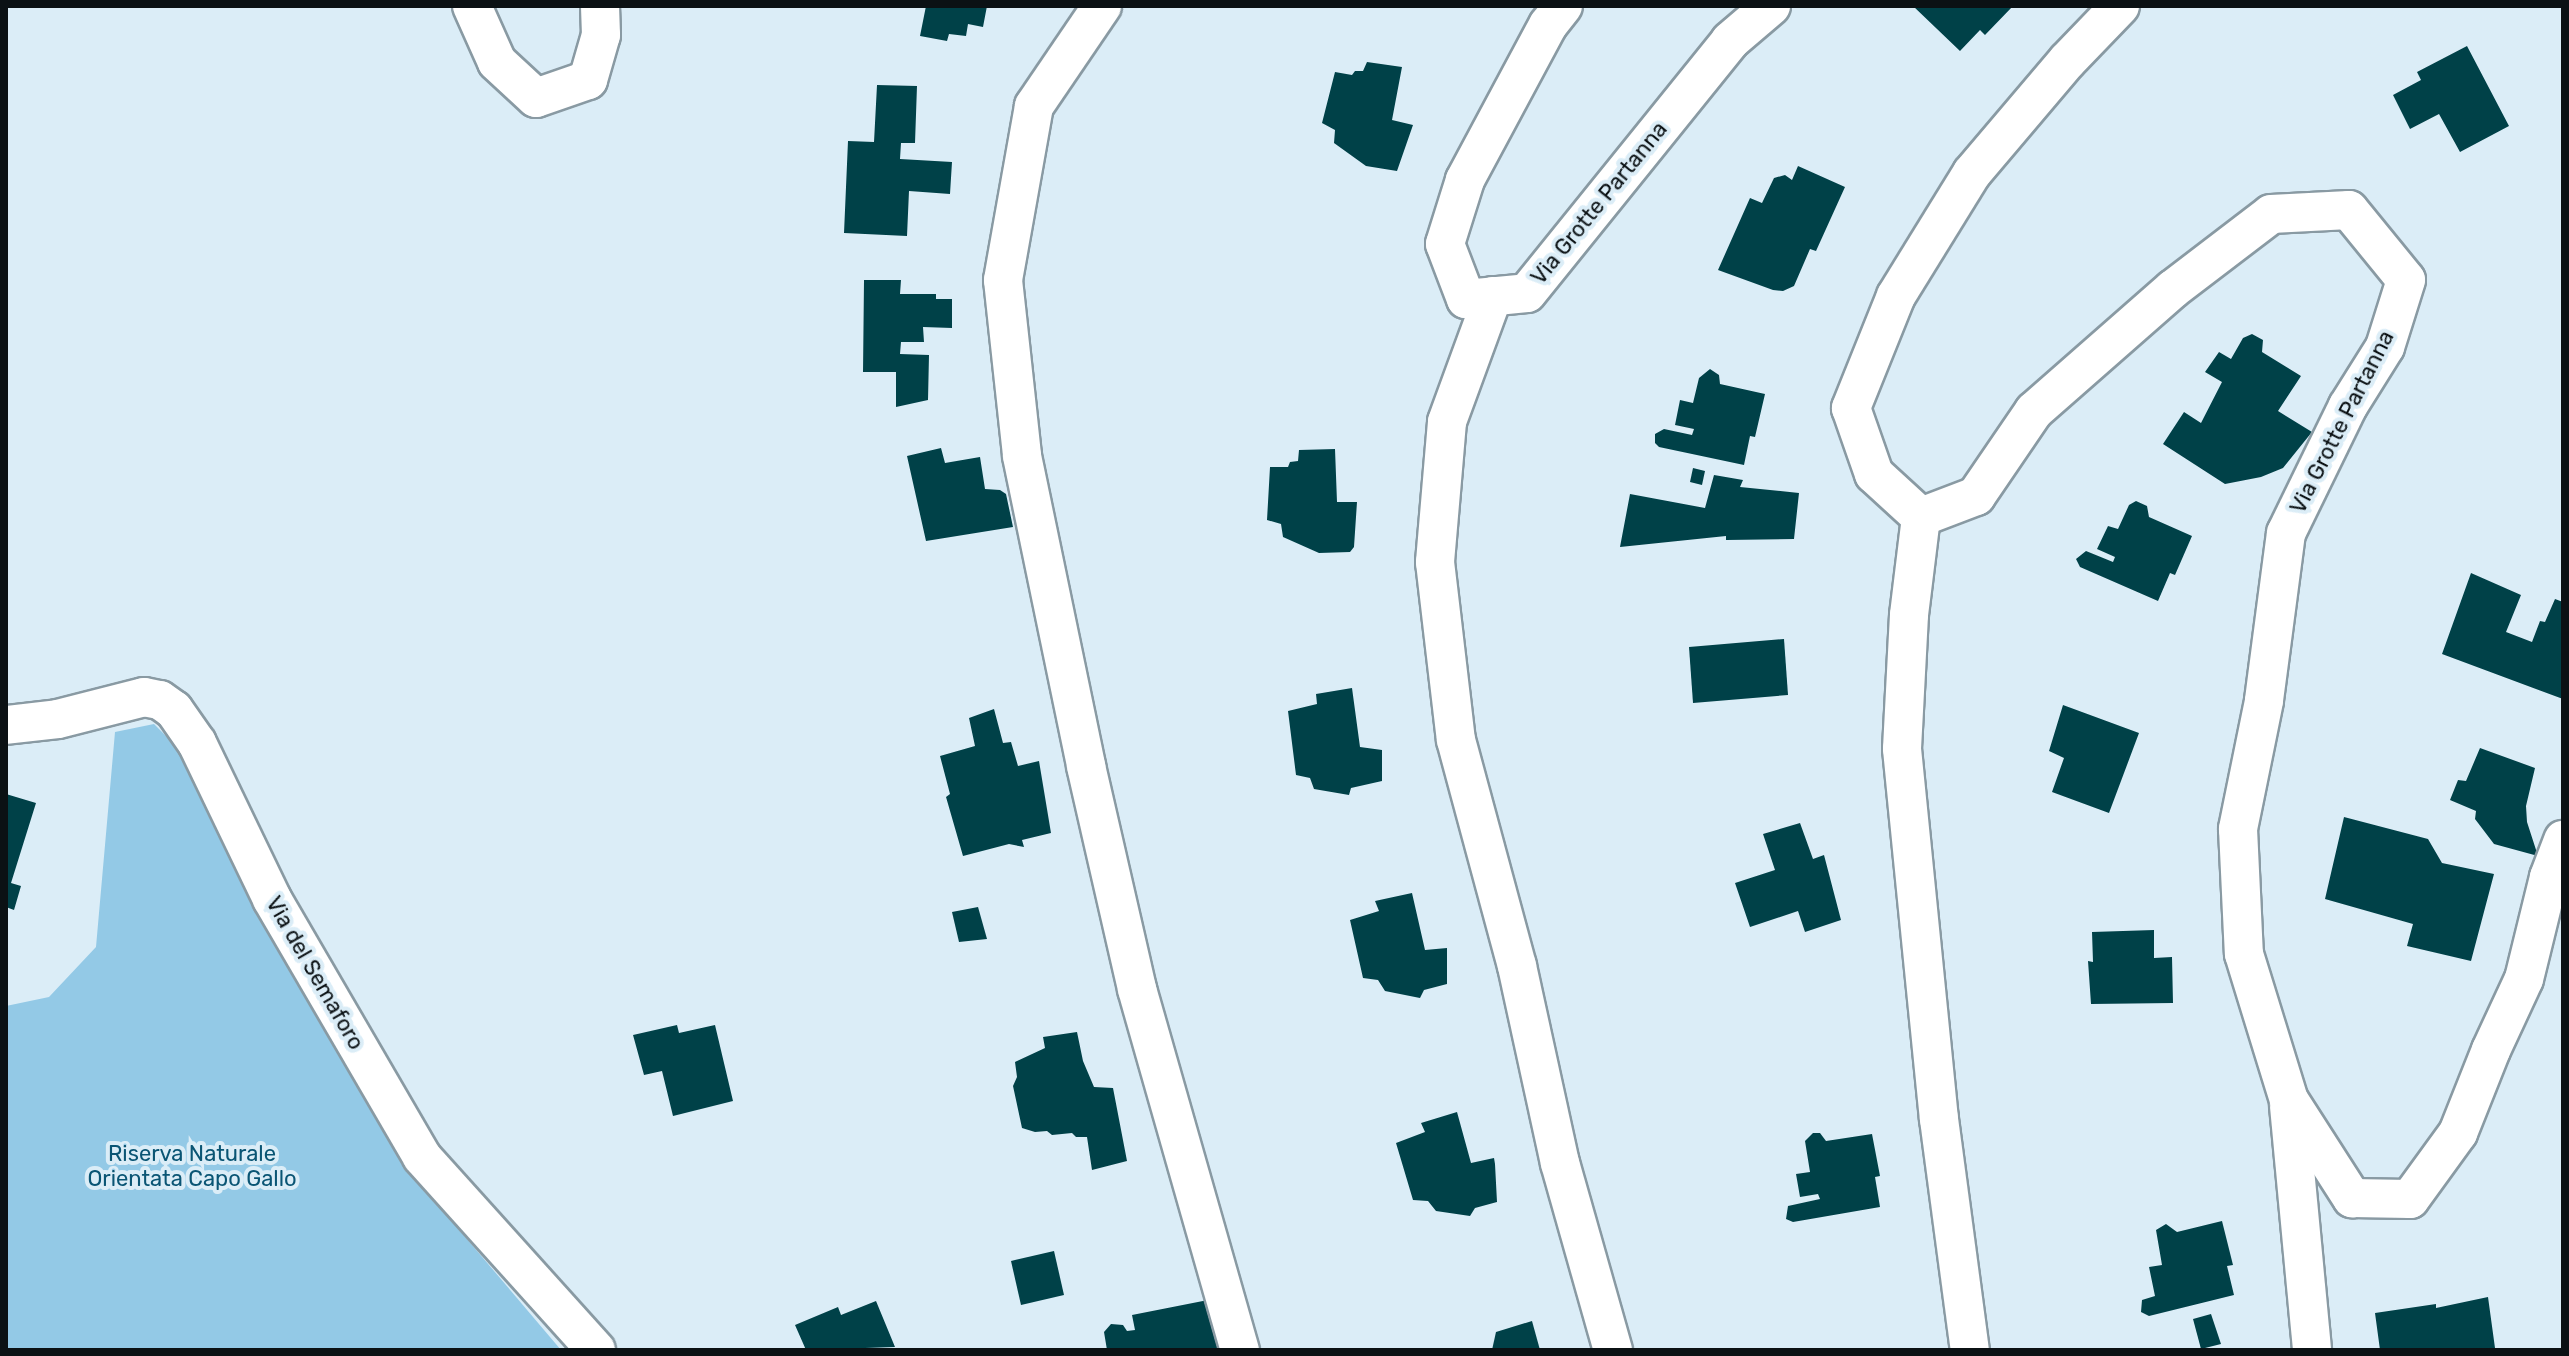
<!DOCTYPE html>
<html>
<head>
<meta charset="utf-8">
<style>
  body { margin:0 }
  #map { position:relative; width:2569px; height:1356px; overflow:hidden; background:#dbedf7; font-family:Rubik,sans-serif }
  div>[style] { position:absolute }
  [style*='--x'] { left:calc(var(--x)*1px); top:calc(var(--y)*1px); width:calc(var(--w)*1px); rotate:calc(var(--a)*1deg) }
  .green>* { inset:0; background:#93c9e6 }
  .building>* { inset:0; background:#004148 }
  .roads { filter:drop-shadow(2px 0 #899aa3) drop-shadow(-2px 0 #899aa3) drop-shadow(0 2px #899aa3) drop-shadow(0 -2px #899aa3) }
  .minor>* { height:38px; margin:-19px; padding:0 19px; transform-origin:19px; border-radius:19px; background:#fff }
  span { translate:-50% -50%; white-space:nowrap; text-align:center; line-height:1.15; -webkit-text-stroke:8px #dbedf7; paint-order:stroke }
  .street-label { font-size:22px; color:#0b1114 }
  .park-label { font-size:22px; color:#0a5574 }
  .frame { position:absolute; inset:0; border:8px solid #0b1114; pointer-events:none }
</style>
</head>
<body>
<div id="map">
  <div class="green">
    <i style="clip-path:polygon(154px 724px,175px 745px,259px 916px,411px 1173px,561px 1350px,6px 1350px,6px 1006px,49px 997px,96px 947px,115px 732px)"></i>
  </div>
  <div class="building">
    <i style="clip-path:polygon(926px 6px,987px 6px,983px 27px,968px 24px,966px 36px,949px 34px,947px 41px,920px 36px)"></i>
    <i style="clip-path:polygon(1913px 6px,2013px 6px,1985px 35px,1980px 30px,1960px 51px)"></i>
    <i style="clip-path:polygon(2467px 46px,2509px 126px,2460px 152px,2439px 114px,2410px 129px,2393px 95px,2421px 80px,2417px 72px)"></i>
    <i style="clip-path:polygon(1367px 62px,1402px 67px,1392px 120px,1413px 125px,1397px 171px,1366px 166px,1334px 143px,1335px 130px,1322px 123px,1335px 72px,1352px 75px,1355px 71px,1363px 71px)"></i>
    <i style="clip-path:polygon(877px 85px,917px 86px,915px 143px,901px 143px,900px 159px,952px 162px,950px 194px,909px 191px,907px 236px,844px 233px,848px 141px,874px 142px)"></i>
    <i style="clip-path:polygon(1798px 166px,1845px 187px,1816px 251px,1810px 249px,1794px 286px,1783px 291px,1773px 290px,1718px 270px,1750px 198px,1762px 203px,1774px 178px,1785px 175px,1792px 180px)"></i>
    <i style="clip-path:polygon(864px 280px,901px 280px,900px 294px,936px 294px,936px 299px,952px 299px,952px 328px,923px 327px,924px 342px,901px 342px,900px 354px,929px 355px,928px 400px,896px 407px,896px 372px,863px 372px)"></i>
    <i style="clip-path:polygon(2252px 334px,2263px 340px,2262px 352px,2301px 376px,2278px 411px,2312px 432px,2283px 468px,2261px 477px,2225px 484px,2163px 444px,2184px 412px,2201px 423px,2222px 382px,2205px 372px,2219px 352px,2231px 359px,2243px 338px)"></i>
    <i style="clip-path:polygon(1710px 369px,1719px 375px,1720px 384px,1765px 394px,1755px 437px,1750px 436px,1744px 465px,1659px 447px,1655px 443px,1655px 434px,1664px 429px,1692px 435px,1694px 429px,1675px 425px,1680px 400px,1693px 403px,1699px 378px)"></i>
    <i style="clip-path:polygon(941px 448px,945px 463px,980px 457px,985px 489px,1000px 490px,1006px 494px,1013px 527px,926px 541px,907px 456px)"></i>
    <i style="clip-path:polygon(1335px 449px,1337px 502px,1357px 502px,1354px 547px,1350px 552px,1319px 553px,1283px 537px,1281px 524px,1267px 520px,1270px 467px,1288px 467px,1290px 462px,1298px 461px,1299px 450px)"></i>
    <i style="clip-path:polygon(1693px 468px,1705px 471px,1702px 485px,1690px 482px)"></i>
    <i style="clip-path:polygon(1714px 475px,1743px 480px,1740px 487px,1799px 493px,1794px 539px,1726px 540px,1726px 536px,1620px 547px,1630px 494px,1705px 508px)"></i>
    <i style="clip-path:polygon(2136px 501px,2147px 506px,2149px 517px,2192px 536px,2175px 575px,2170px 573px,2158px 601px,2080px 567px,2076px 559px,2086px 551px,2113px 562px,2115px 557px,2097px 549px,2108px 526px,2118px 529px,2129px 505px)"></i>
    <i style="clip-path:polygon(2471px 573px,2521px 595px,2506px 632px,2532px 642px,2540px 621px,2545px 622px,2555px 599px,2563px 602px,2563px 699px,2442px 654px)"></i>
    <i style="clip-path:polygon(1784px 639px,1788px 695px,1693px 703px,1689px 647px)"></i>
    <i style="clip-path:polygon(1352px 688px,1360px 747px,1382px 750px,1382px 781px,1351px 788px,1349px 795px,1314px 789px,1310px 778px,1296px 775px,1288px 711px,1317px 704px,1316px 694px)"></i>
    <i style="clip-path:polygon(2063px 705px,2139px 733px,2109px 813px,2052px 792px,2064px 758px,2049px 751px)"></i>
    <i style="clip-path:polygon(994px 709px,1003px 743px,1011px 742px,1018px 766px,1039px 761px,1051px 833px,1022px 840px,1024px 847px,1009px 844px,963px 856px,946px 797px,950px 794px,940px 756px,975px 746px,969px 718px)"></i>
    <i style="clip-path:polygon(2480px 748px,2535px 768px,2526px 806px,2527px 822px,2538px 856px,2494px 844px,2475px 819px,2476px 811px,2450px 800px,2458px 780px,2466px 781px)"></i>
    <i style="clip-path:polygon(6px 794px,36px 803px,11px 883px,21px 886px,14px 910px,6px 907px)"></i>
    <i style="clip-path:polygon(2344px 817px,2428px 839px,2442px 863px,2494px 874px,2471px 961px,2407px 946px,2413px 924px,2325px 899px)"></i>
    <i style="clip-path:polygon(1800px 823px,1813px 859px,1824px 855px,1841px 920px,1805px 932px,1798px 911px,1750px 927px,1735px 883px,1775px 870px,1763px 834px)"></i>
    <i style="clip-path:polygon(1412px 893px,1425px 950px,1447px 948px,1447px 984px,1424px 990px,1420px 998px,1385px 991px,1378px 980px,1363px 978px,1350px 920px,1379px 911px,1375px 901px)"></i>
    <i style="clip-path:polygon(978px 907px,987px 939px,959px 942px,952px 912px)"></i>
    <i style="clip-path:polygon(2154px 930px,2154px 958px,2172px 957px,2173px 1003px,2091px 1004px,2088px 961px,2093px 962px,2092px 932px)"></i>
    <i style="clip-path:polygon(677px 1025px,679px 1033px,715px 1025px,733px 1101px,673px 1116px,662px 1071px,644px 1075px,633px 1035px)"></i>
    <i style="clip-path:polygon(1077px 1032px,1083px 1061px,1094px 1087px,1113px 1088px,1127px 1161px,1092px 1170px,1087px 1137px,1076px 1137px,1072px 1133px,1052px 1135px,1047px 1131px,1035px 1132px,1022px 1128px,1013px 1086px,1017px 1077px,1015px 1062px,1045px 1048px,1043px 1037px)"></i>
    <i style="clip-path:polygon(1457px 1112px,1471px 1163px,1494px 1158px,1495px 1164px,1497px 1202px,1475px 1208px,1470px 1216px,1436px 1211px,1428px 1201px,1413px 1200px,1396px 1143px,1425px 1132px,1421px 1123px)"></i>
    <i style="clip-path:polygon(1813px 1133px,1820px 1133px,1826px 1141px,1872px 1134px,1880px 1176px,1875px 1177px,1880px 1207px,1793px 1222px,1786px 1219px,1788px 1206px,1820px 1199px,1818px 1194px,1800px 1197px,1796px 1174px,1810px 1172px,1805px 1141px)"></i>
    <i style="clip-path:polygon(2222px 1221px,2233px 1265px,2227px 1266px,2234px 1295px,2149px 1316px,2141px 1312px,2142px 1300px,2155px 1296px,2149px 1267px,2162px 1265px,2156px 1230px,2166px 1224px,2177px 1232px)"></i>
    <i style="clip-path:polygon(1054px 1251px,1064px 1295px,1021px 1305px,1011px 1261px)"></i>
    <i style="clip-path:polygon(2488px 1297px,2495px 1348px,2380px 1350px,2375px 1313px,2436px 1304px,2436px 1308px)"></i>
    <i style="clip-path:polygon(1208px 1300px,1218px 1350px,1107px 1350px,1104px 1332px,1111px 1324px,1123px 1325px,1127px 1331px,1135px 1330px,1132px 1315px)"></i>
    <i style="clip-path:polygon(876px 1301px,895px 1347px,806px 1350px,795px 1325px,838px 1307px,841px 1315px)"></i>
    <i style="clip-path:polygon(2211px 1314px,2221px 1344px,2201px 1349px,2193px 1319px)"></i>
    <i style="clip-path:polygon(1532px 1321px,1540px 1350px,1492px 1350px,1496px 1332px)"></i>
  </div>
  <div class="roads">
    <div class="minor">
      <i style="--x:472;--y:6;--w:61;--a:65.9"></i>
      <i style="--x:497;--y:62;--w:53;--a:42.7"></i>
      <i style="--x:536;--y:98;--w:55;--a:-19.1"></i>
      <i style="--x:588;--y:80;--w:47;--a:-73.9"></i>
      <i style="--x:601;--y:35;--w:29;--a:-92"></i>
      <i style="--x:1102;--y:6;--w:121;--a:124.2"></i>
      <i style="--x:1034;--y:106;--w:177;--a:100.1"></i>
      <i style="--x:1003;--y:280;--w:177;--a:83.8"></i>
      <i style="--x:1022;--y:456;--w:317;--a:78.3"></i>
      <i style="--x:1086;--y:766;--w:229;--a:77.1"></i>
      <i style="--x:1137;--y:989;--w:375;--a:74.1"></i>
      <i style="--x:1563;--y:6;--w:24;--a:128"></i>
      <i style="--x:1548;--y:25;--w:176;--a:118.2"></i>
      <i style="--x:1465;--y:180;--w:67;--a:107.4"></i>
      <i style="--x:1445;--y:244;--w:59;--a:69.1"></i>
      <i style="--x:1466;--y:299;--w:61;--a:-5.6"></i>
      <i style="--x:1527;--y:293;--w:324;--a:-51.1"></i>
      <i style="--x:1730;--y:41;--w:54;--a:-40.5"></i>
      <i style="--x:2120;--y:6;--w:76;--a:133.9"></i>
      <i style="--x:2067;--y:61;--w:147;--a:130.3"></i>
      <i style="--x:1972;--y:173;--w:145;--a:121.7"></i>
      <i style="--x:1896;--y:296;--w:121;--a:111.9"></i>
      <i style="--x:1851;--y:408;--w:70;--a:70.8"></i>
      <i style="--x:1874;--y:474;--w:64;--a:42.5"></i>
      <i style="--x:1921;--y:517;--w:59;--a:-20.9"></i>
      <i style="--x:1976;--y:496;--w:103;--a:-55.7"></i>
      <i style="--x:2034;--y:411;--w:185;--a:-41.3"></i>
      <i style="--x:2173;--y:289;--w:123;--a:-37.4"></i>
      <i style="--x:2271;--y:214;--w:78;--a:-2.9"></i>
      <i style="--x:2349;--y:210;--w:90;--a:50.8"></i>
      <i style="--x:2406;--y:280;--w:70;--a:107.4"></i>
      <i style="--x:2385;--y:347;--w:70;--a:122.1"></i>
      <i style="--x:2348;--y:406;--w:141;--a:116"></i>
      <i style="--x:2286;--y:533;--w:169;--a:97.5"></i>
      <i style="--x:2264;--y:701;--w:131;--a:101.5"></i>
      <i style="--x:2238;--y:829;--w:125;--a:87.3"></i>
      <i style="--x:2244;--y:954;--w:153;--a:72.9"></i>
      <i style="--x:2289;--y:1100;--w:117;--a:57.3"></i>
      <i style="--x:2352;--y:1198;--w:58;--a:1"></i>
      <i style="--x:2410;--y:1199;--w:82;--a:-54"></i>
      <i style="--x:2458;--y:1133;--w:89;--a:-68.3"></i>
      <i style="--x:2491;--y:1050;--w:78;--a:-65.1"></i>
      <i style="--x:2524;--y:979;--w:105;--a:-76.2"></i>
      <i style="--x:2549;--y:877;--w:40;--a:-69"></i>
      <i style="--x:1493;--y:296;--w:134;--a:110.1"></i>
      <i style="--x:1447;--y:422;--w:141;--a:94.9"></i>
      <i style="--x:1435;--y:562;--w:179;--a:83.3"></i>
      <i style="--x:1456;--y:740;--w:234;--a:74.9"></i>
      <i style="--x:1517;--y:966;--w:202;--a:77.7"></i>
      <i style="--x:1560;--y:1163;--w:194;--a:74.2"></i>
      <i style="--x:1921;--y:517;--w:99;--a:97"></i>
      <i style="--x:1909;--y:615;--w:134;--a:93"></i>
      <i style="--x:1902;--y:749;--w:372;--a:84.3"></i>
      <i style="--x:1939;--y:1119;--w:233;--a:82.4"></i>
      <i style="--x:6;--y:725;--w:52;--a:-6.6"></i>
      <i style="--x:58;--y:719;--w:89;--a:-14.3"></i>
      <i style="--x:144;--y:697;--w:16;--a:11"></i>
      <i style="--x:160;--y:700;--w:17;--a:36"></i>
      <i style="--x:174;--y:710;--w:40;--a:55.1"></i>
      <i style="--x:197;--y:743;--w:173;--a:64.3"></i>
      <i style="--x:272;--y:899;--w:298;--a:59.8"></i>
      <i style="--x:422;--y:1157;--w:260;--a:48"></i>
      <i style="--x:2289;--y:1106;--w:245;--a:84.6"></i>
    </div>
  </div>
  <div class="street-label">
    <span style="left:1599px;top:203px;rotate:-51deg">Via Grotte Partanna</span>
    <span style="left:2342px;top:422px;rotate:-63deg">Via Grotte Partanna</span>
    <span style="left:315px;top:973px;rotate:60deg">Via del Semaforo</span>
  </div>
  <div class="park-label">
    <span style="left:192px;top:1166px">Riserva Naturale<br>Orientata Capo Gallo</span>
  </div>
  <div class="frame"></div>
</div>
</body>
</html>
